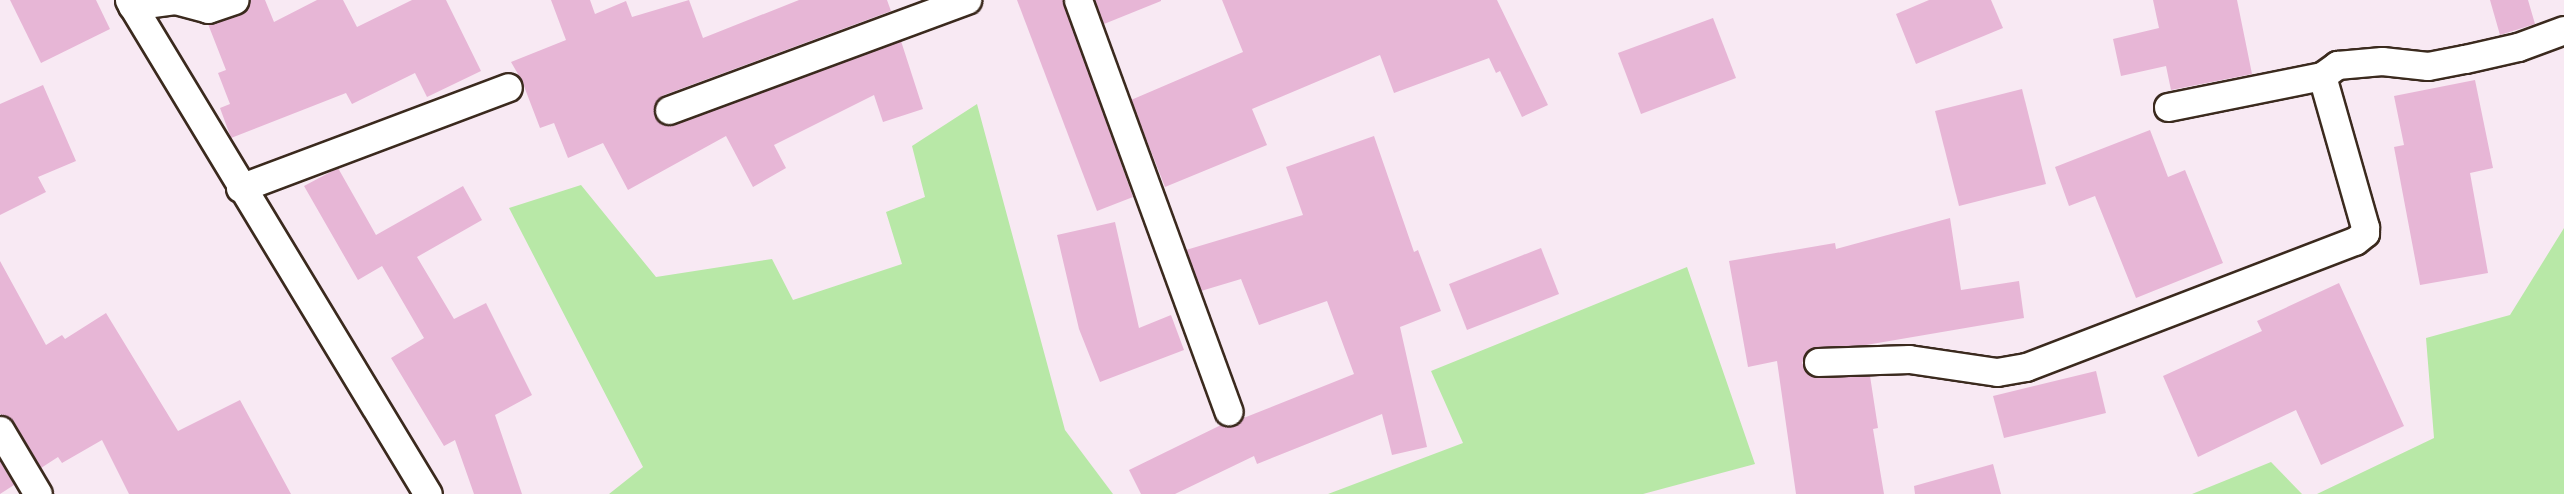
<!DOCTYPE html>
<html>
<head>
<meta charset="utf-8">
<style>
  body { margin:0 }
  #map { position:relative; width:2564px; height:494px; overflow:hidden; background:#f8e9f3; font-family:"Shantell Sans",sans-serif }
  div>[style] { position:absolute }
  [style*='--x'] { left:calc(var(--x)*1px); top:calc(var(--y)*1px); width:calc(var(--w)*1px); rotate:calc(var(--a)*1deg) }
  .green>* { inset:0; background:#b8e8a7 }
  .building>* { inset:0; background:#e7b6d6 }
  .roads { filter:drop-shadow(2px 0 #3b2a1e) drop-shadow(-2px 0 #3b2a1e) drop-shadow(0 2px #3b2a1e) drop-shadow(0 -2px #3b2a1e) }
  .minor>* { height:27px; margin:-13.5px; padding:0 13.5px; transform-origin:13.5px; border-radius:13.5px; background:#fff }
  span { translate:-50% -50%; white-space:nowrap; text-align:center; line-height:1.15; -webkit-text-stroke:6px #fff; paint-order:stroke }
</style>
</head>
<body>
<div id="map">
  <div class="green">
    <i style="clip-path:polygon(977px 104px,1065px 430px,1113px 494px,609px 494px,643px 467px,509px 208px,581px 185px,656px 277px,772px 259px,793px 300px,902px 264px,886px 212px,925px 197px,912px 146px)"></i>
    <i style="clip-path:polygon(2564px 228px,2564px 494px,2317px 494px,2434px 438px,2426px 338px,2510px 315px)"></i>
    <i style="clip-path:polygon(1687px 267px,1755px 464px,1643px 494px,1328px 494px,1463px 443px,1431px 371px)"></i>
    <i style="clip-path:polygon(2271px 462px,2302px 494px,2192px 494px)"></i>
  </div>
  <div class="building">
    <i style="clip-path:polygon(10px 0,96px 0,110px 29px,41px 63px)"></i>
    <i style="clip-path:polygon(249px 0,265px 0,274px 22px,317px 0,343px 0,357px 27px,412px 0,446px 0,481px 71px,427px 97px,415px 73px,352px 104px,346px 93px,231px 138px,220px 108px,230px 104px,218px 73px,226px 70px,208px 24px,240px 15px)"></i>
    <i style="clip-path:polygon(551px 0,590px 0,595px 14px,626px 1px,632px 17px,689px 0,703px 38px,799px 0,887px 0,891px 11px,664px 95px,657px 100px,654px 115px,659px 122px,674px 125px,901px 41px,923px 109px,883px 122px,874px 95px,774px 145px,786px 168px,753px 187px,726px 136px,628px 190px,603px 143px,568px 158px,554px 123px,540px 128px,522px 81px,511px 62px,566px 40px)"></i>
    <i style="clip-path:polygon(1017px 0,1063px 0,1133px 197px,1097px 211px)"></i>
    <i style="clip-path:polygon(1095px 0,1161px 0,1161px 1px,1104px 24px)"></i>
    <i style="clip-path:polygon(1222px 0,1497px 0,1548px 105px,1522px 117px,1500px 71px,1496px 73px,1489px 58px,1394px 93px,1380px 55px,1252px 109px,1267px 145px,1165px 187px,1131px 100px,1243px 52px)"></i>
    <i style="clip-path:polygon(1929px 0,1991px 0,2003px 28px,1916px 64px,1896px 14px)"></i>
    <i style="clip-path:polygon(2153px 0,2237px 0,2252px 74px,2171px 90px,2166px 66px,2121px 76px,2113px 39px,2159px 28px)"></i>
    <i style="clip-path:polygon(2490px 0,2528px 0,2535px 24px,2500px 35px)"></i>
    <i style="clip-path:polygon(1713px 18px,1736px 78px,1641px 114px,1618px 53px)"></i>
    <i style="clip-path:polygon(2475px 80px,2493px 168px,2470px 173px,2488px 273px,2420px 285px,2394px 147px,2404px 145px,2394px 96px)"></i>
    <i style="clip-path:polygon(43px 85px,76px 161px,38px 177px,46px 192px,0 215px,0 104px)"></i>
    <i style="clip-path:polygon(2022px 89px,2046px 184px,1959px 206px,1935px 111px)"></i>
    <i style="clip-path:polygon(2150px 130px,2168px 177px,2185px 170px,2223px 263px,2136px 298px,2095px 196px,2069px 206px,2055px 167px)"></i>
    <i style="clip-path:polygon(1374px 136px,1414px 252px,1418px 250px,1441px 311px,1400px 327px,1427px 447px,1392px 455px,1382px 414px,1257px 464px,1254px 456px,1175px 494px,1141px 494px,1129px 470px,1221px 425px,1234px 426px,1241px 419px,1354px 374px,1327px 301px,1259px 325px,1241px 279px,1201px 291px,1186px 250px,1303px 215px,1286px 167px)"></i>
    <i style="clip-path:polygon(338px 168px,376px 235px,463px 186px,482px 220px,417px 257px,454px 319px,486px 303px,532px 395px,495px 415px,522px 494px,474px 494px,455px 440px,444px 446px,391px 358px,424px 338px,382px 266px,358px 280px,304px 186px)"></i>
    <i style="clip-path:polygon(1950px 218px,1961px 290px,2019px 281px,2024px 318px,1866px 345px,1809px 349px,1802px 363px,1811px 376px,1870px 376px,1878px 428px,1873px 429px,1884px 494px,1796px 494px,1777px 361px,1748px 367px,1729px 261px,1835px 243px,1836px 249px)"></i>
    <i style="clip-path:polygon(1115px 222px,1139px 328px,1171px 315px,1184px 350px,1100px 382px,1079px 329px,1057px 235px)"></i>
    <i style="clip-path:polygon(1541px 248px,1559px 294px,1467px 330px,1449px 284px)"></i>
    <i style="clip-path:polygon(0 261px,46px 345px,62px 335px,65px 339px,106px 313px,178px 431px,240px 400px,291px 494px,129px 494px,102px 440px,62px 463px,58px 457px,41px 468px,14px 422px,0 414px)"></i>
    <i style="clip-path:polygon(2339px 283px,2404px 426px,2321px 465px,2296px 410px,2198px 457px,2163px 376px,2262px 331px,2257px 321px)"></i>
    <i style="clip-path:polygon(2096px 371px,2106px 413px,2004px 438px,1993px 396px)"></i>
    <i style="clip-path:polygon(0 461px,14px 485px,0 494px)"></i>
    <i style="clip-path:polygon(1993px 464px,2001px 494px,1915px 494px,1914px 486px)"></i>
  </div>
  <div class="roads">
    <div class="minor">
      <i style="--x:129;--y:0;--w:577;--a:58.82"></i>
      <i style="--x:1078;--y:0;--w:438;--a:69.9"></i>
      <i style="--x:132;--y:6;--w:43;--a:-7.9"></i>
      <i style="--x:175;--y:0;--w:34;--a:15"></i>
      <i style="--x:208;--y:9;--w:28;--a:-19"></i>
      <i style="--x:2168;--y:107;--w:157;--a:-11.4"></i>
      <i style="--x:2322;--y:76;--w:19;--a:-36"></i>
      <i style="--x:2337;--y:65;--w:45;--a:-5.1"></i>
      <i style="--x:2382;--y:61;--w:46;--a:6.2"></i>
      <i style="--x:2428;--y:66;--w:38;--a:-11"></i>
      <i style="--x:2465;--y:59;--w:54;--a:-12.8"></i>
      <i style="--x:2518;--y:47;--w:49;--a:-20.3"></i>
      <i style="--x:669;--y:110;--w:318;--a:-20.3"></i>
      <i style="--x:240;--y:188;--w:286;--a:-20.6"></i>
      <i style="--x:1818;--y:362;--w:91;--a:-1.9"></i>
      <i style="--x:1909;--y:359;--w:89;--a:8.4"></i>
      <i style="--x:1997;--y:372;--w:29;--a:-10"></i>
      <i style="--x:2026;--y:367;--w:352;--a:-21"></i>
      <i style="--x:2355;--y:241;--w:13;--a:-39"></i>
      <i style="--x:2365;--y:233;--w:6;--a:-90"></i>
      <i style="--x:2365;--y:227;--w:157;--a:-105.9"></i>
      <i style="--x:0;--y:430;--w:74;--a:59.3"></i>
    </div>
  </div>
</div>
</body>
</html>
